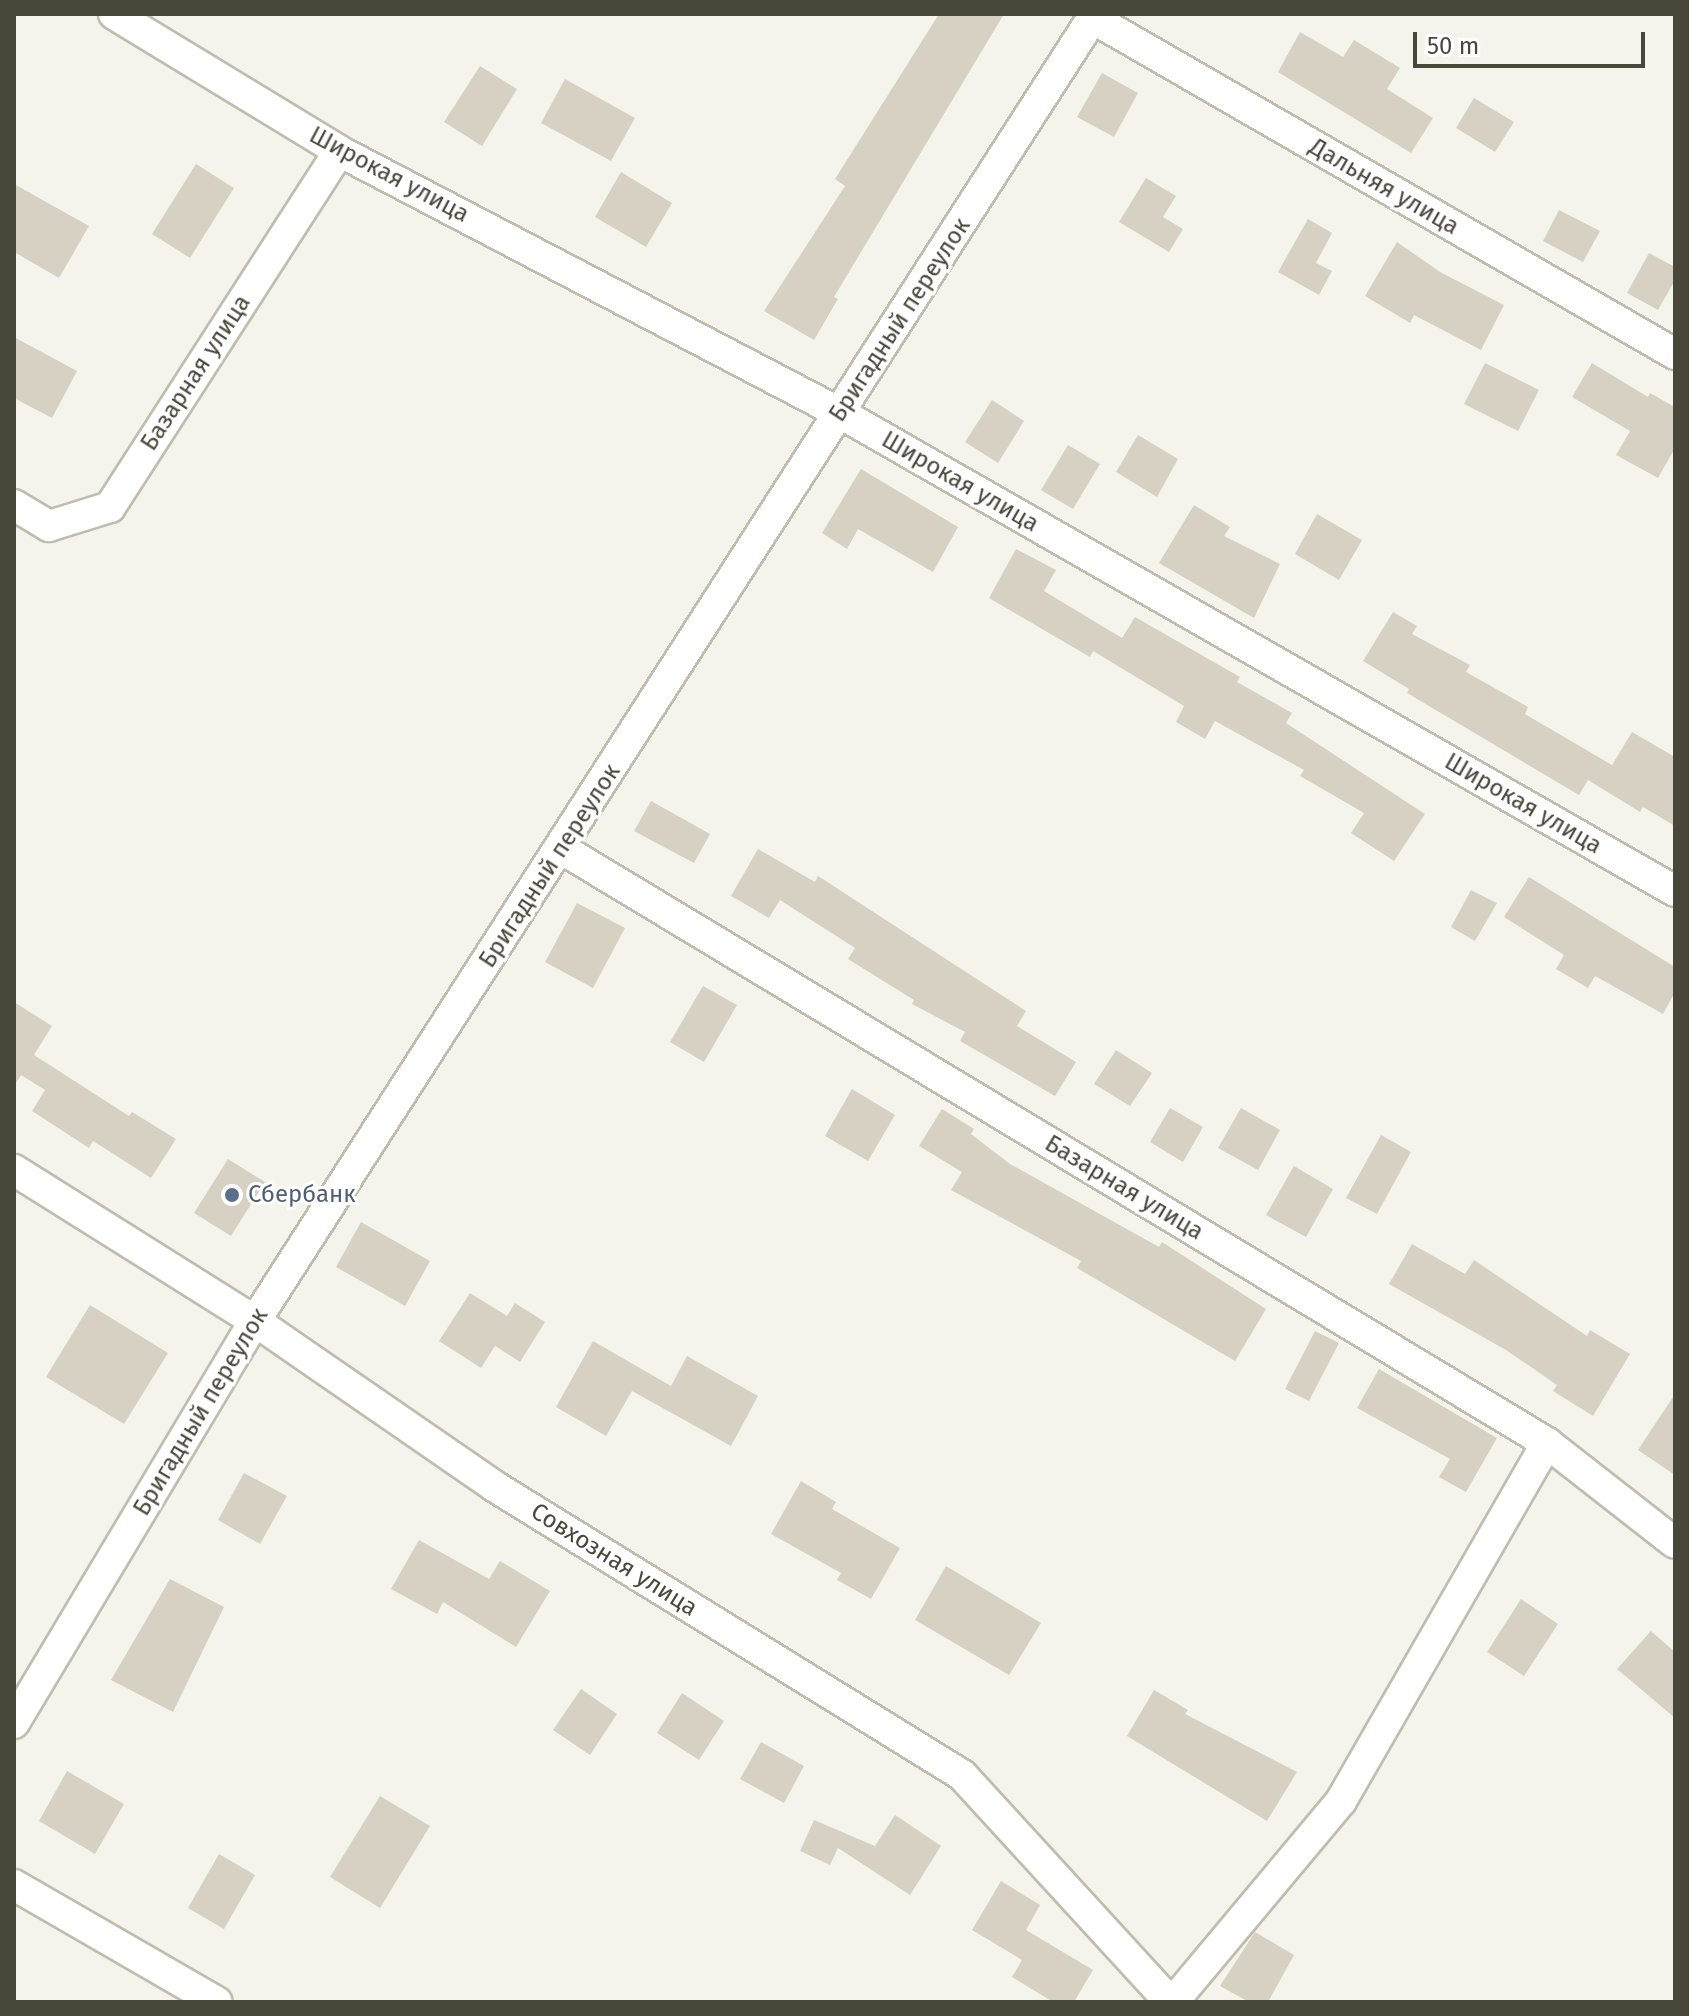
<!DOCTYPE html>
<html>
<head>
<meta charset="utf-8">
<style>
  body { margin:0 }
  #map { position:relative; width:1689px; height:2016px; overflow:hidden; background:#f5f4ec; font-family:"Fira Sans",sans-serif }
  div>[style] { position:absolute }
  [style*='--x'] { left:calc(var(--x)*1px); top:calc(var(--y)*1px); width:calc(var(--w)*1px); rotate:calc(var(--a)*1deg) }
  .building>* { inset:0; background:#d6d1c2 }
  .roads { filter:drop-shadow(2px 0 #c0bdaf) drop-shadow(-2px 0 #c0bdaf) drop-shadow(0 2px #c0bdaf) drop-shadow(0 -2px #c0bdaf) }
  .street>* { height:30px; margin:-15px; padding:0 15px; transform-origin:15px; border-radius:15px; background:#fff }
  .dots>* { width:22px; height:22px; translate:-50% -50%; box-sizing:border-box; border:4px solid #fff; border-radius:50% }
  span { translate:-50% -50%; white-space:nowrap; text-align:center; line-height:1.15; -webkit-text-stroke:6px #fff; paint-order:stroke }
  .street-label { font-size:24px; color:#49463a }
  .service-label { font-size:24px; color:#4e5e75 }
  .left { translate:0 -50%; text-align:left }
  .frame { position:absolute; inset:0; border:16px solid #49463a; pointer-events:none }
  .scale { position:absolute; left:1413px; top:32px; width:232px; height:36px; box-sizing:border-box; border:4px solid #49463a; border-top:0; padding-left:10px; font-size:24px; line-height:28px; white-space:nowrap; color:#49463a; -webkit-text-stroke:6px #fff; paint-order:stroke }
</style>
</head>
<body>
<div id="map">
  <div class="building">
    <i style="clip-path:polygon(939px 14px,1004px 14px,834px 297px,838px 299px,814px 340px,764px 311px,845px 186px,835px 179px)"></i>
    <i style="clip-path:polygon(1300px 32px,1343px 57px,1354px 40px,1400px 68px,1387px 89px,1433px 118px,1411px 153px,1278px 72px)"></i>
    <i style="clip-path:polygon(480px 66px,517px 89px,482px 146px,444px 122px)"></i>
    <i style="clip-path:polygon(1102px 73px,1138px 93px,1114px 137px,1077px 117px)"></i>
    <i style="clip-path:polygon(565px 79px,635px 118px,611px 161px,541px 123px)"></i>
    <i style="clip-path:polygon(1474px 98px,1514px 122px,1495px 152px,1456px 128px)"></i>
    <i style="clip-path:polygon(196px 164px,234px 188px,190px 258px,152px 234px)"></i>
    <i style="clip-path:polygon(621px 172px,672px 203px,646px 247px,595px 217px)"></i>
    <i style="clip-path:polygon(1146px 178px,1176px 196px,1163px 217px,1183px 229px,1169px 252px,1119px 222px)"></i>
    <i style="clip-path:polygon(14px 184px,89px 226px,59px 278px,14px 252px)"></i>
    <i style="clip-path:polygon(1559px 210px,1600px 231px,1583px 262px,1543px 241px)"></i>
    <i style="clip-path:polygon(1308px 219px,1332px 233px,1316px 263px,1332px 271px,1319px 295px,1278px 272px)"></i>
    <i style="clip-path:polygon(1397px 242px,1440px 272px,1504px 305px,1481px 350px,1414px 315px,1410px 323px,1365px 296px)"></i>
    <i style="clip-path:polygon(1649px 253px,1675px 267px,1675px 280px,1658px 310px,1627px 293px)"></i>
    <i style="clip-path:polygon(14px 337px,77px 371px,52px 418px,14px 398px)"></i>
    <i style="clip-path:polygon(1485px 363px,1539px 390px,1518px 431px,1464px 404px)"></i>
    <i style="clip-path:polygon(1592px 363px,1648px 397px,1650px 393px,1675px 407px,1675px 448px,1658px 478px,1616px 455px,1630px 431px,1572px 397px)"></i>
    <i style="clip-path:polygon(992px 400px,1024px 421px,998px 463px,965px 442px)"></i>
    <i style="clip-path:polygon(1138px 435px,1178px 459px,1157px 497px,1116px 472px)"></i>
    <i style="clip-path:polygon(1068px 445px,1100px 464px,1073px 509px,1041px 490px)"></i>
    <i style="clip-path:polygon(861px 469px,958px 527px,933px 572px,858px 529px,847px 549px,822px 533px)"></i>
    <i style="clip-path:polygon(1194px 505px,1230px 527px,1224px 536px,1280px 564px,1254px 618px,1159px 563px)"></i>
    <i style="clip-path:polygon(1317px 514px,1362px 540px,1339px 580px,1295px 554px)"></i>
    <i style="clip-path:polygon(1016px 549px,1056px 570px,1044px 591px,1122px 638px,1135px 617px,1240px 677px,1237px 682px,1292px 713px,1286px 723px,1425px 814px,1394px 861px,1351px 833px,1364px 813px,1300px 776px,1304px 770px,1215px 721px,1205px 739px,1176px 722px,1184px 706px,1093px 651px,1090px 657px,989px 598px)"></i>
    <i style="clip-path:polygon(1393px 612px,1417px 626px,1412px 634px,1470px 665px,1466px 672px,1528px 707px,1525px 714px,1612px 765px,1632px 732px,1675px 757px,1675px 826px,1643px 807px,1640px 812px,1588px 780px,1579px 795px,1407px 693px,1409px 689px,1363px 661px)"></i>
    <i style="clip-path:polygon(651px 801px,710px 834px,694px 863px,634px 831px)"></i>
    <i style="clip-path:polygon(758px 849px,815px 882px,818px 876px,1026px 1011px,1017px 1026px,1076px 1062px,1055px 1096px,960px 1041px,965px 1032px,912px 1004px,914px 1000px,848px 959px,855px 948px,780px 900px,769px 918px,731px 896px)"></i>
    <i style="clip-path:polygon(1529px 877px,1675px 967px,1675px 992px,1663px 1014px,1595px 976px,1588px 988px,1556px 969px,1564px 955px,1504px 917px)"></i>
    <i style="clip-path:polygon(1471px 890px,1497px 903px,1475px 941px,1451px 927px)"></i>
    <i style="clip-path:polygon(577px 903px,625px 928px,593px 988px,545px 962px)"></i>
    <i style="clip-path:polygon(703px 986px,737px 1005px,704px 1062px,670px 1042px)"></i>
    <i style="clip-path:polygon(14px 1002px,52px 1026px,34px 1055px,129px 1116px,132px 1112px,176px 1139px,151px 1178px,93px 1141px,89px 1148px,32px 1111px,45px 1090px,21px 1075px,14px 1086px)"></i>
    <i style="clip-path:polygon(1116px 1050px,1152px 1073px,1130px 1106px,1094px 1084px)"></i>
    <i style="clip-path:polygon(852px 1089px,895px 1115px,868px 1161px,825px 1136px)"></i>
    <i style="clip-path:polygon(1170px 1108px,1203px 1127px,1183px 1162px,1150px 1142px)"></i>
    <i style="clip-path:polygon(1241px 1108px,1280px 1130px,1258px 1170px,1218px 1148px)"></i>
    <i style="clip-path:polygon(942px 1109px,974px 1129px,971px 1134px,1010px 1164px,1159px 1247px,1162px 1242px,1266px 1309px,1235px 1361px,1077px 1268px,1081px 1261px,951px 1190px,962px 1172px,919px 1146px)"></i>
    <i style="clip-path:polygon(1381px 1135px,1411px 1152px,1377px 1214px,1346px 1198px)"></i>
    <i style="clip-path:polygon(228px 1159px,265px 1182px,231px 1236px,194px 1213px)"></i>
    <i style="clip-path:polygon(1294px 1166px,1333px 1189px,1306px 1237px,1266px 1215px)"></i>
    <i style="clip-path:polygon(361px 1222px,430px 1261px,405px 1306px,336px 1267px)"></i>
    <i style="clip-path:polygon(1412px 1244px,1465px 1274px,1474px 1260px,1587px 1336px,1590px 1330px,1630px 1354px,1593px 1416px,1553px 1391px,1557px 1385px,1506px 1350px,1389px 1284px)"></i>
    <i style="clip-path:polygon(470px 1293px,507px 1316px,515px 1303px,545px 1322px,520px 1362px,495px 1346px,481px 1368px,439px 1341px)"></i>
    <i style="clip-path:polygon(90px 1305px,168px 1353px,124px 1424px,46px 1377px)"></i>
    <i style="clip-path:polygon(1315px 1331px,1339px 1343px,1309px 1401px,1285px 1389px)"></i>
    <i style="clip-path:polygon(593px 1341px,671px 1386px,687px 1356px,758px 1396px,731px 1446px,632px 1391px,606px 1436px,556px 1407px)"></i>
    <i style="clip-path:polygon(1379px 1369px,1497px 1438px,1466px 1492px,1439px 1477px,1450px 1459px,1357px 1408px)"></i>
    <i style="clip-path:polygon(1675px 1394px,1675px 1475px,1638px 1450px)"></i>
    <i style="clip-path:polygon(244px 1473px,287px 1496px,260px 1544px,218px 1520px)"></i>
    <i style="clip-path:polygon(801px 1481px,836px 1502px,832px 1509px,900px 1548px,871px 1599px,837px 1580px,841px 1573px,771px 1534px)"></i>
    <i style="clip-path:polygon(419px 1540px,489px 1579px,500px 1561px,550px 1591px,516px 1647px,443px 1602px,437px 1614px,391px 1589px)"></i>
    <i style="clip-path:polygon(946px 1566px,1041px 1623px,1009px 1675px,915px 1620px)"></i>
    <i style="clip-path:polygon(170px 1579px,224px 1607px,173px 1712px,111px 1680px)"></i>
    <i style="clip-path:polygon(1521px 1599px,1558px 1624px,1524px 1676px,1487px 1652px)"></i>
    <i style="clip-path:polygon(1651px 1631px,1675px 1652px,1675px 1718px,1617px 1669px)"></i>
    <i style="clip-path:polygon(581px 1689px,617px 1714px,590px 1755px,553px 1730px)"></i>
    <i style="clip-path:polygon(1154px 1690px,1188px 1710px,1185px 1714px,1297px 1772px,1267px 1821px,1127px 1736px)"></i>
    <i style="clip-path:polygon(682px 1693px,724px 1721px,699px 1760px,657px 1733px)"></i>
    <i style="clip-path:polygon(761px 1742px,804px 1766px,784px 1803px,740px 1779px)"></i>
    <i style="clip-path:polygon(67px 1771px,124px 1804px,95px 1854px,39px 1821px)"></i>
    <i style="clip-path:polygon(380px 1796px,430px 1826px,380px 1908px,330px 1877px)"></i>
    <i style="clip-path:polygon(895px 1815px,941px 1846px,910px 1895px,838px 1848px,830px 1865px,800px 1851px,814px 1820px,875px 1846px)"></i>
    <i style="clip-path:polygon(219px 1854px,255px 1875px,224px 1929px,188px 1908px)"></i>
    <i style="clip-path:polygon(1001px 1881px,1040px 1905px,1026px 1930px,1093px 1970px,1074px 2002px,1053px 2002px,1012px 1977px,1022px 1960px,972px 1930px)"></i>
    <i style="clip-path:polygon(1255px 1932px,1294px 1955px,1268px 2002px,1249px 2002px,1220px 1986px)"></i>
  </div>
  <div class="roads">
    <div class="street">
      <i style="--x:114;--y:14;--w:263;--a:31.3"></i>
      <i style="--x:339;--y:151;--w:565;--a:27.61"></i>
      <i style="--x:840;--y:413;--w:962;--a:29.79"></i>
      <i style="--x:1094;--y:19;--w:671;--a:29.97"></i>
      <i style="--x:14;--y:505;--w:41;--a:31"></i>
      <i style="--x:49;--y:526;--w:64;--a:-17.3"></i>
      <i style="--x:110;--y:507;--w:423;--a:-57.2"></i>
      <i style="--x:562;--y:849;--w:1150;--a:31.09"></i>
      <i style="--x:1547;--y:1443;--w:162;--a:38"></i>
      <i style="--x:14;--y:1170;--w:284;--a:32.1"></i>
      <i style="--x:255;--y:1321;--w:290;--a:34.6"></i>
      <i style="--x:494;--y:1486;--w:550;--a:31.7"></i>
      <i style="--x:962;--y:1775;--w:308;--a:47.5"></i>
      <i style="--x:14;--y:1723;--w:469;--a:-59.1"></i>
      <i style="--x:255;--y:1321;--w:1554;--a:-57.27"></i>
      <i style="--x:14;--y:1885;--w:234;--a:30"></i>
      <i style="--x:1173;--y:2002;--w:262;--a:-50.1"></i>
      <i style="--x:1341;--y:1801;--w:413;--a:-60.1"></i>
    </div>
  </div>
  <div class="dots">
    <i style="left:232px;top:1195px;background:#5c6f8a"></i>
  </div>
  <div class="street-label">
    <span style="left:389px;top:175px;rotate:28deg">Широкая улица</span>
    <span style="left:1384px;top:187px;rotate:30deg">Дальняя улица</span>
    <span style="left:900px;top:320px;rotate:-57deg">Бригадный переулок</span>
    <span style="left:196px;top:373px;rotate:-57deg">Базарная улица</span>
    <span style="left:960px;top:482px;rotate:30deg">Широкая улица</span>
    <span style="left:1523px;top:804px;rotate:30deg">Широкая улица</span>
    <span style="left:550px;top:866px;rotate:-57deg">Бригадный переулок</span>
    <span style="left:1124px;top:1188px;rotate:31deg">Базарная улица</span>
    <span style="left:201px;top:1412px;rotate:-59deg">Бригадный переулок</span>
    <span style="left:614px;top:1560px;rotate:32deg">Совхозная улица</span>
  </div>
  <div class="service-label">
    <span class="left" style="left:248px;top:1195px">Сбербанк</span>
  </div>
  <div class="frame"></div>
  <div class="scale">50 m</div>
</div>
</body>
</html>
